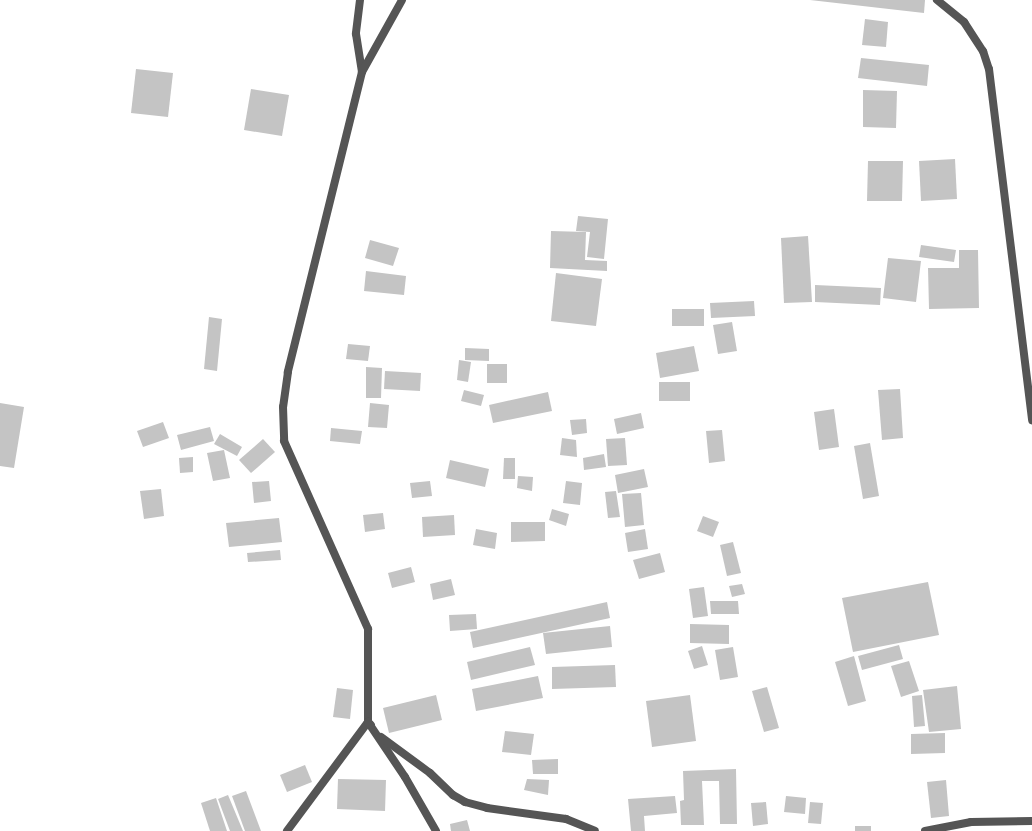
<!DOCTYPE html>
<html>
<head>
<meta charset="utf-8">
<style>
  body { margin:0 }
  #map { position:relative; width:1032px; height:831px; overflow:hidden; background:#fff; font-family:Jost,sans-serif }
  div>[style] { position:absolute }
  [style*='--x'] { left:calc(var(--x)*1px); top:calc(var(--y)*1px); width:calc(var(--w)*1px); rotate:calc(var(--a)*1deg) }
  .building>* { inset:0; background:#c4c4c4 }
  .street>* { height:8px; margin:-4px; padding:0 4px; transform-origin:4px; border-radius:4px; background:#555 }
  span { translate:-50% -50%; white-space:nowrap; text-align:center; line-height:1.15; -webkit-text-stroke:3px #fff; paint-order:stroke }
</style>
</head>
<body>
<div id="map">
  <div class="building">
    <i style="clip-path:polygon(810px 0,925px 0,924px 13px)"></i>
    <i style="clip-path:polygon(865px 19px,888px 22px,886px 47px,862px 45px)"></i>
    <i style="clip-path:polygon(861px 58px,929px 65px,927px 86px,858px 78px)"></i>
    <i style="clip-path:polygon(136px 69px,173px 73px,168px 117px,131px 113px)"></i>
    <i style="clip-path:polygon(251px 89px,289px 95px,282px 136px,244px 130px)"></i>
    <i style="clip-path:polygon(863px 90px,897px 91px,896px 128px,863px 127px)"></i>
    <i style="clip-path:polygon(955px 159px,957px 199px,921px 201px,919px 161px)"></i>
    <i style="clip-path:polygon(868px 161px,903px 161px,902px 201px,867px 201px)"></i>
    <i style="clip-path:polygon(578px 216px,608px 219px,604px 259px,587px 257px,590px 232px,576px 231px)"></i>
    <i style="clip-path:polygon(551px 231px,586px 232px,585px 260px,607px 261px,607px 271px,550px 268px)"></i>
    <i style="clip-path:polygon(808px 236px,812px 302px,784px 303px,781px 238px)"></i>
    <i style="clip-path:polygon(370px 240px,399px 248px,393px 266px,365px 258px)"></i>
    <i style="clip-path:polygon(921px 245px,956px 250px,954px 262px,919px 257px)"></i>
    <i style="clip-path:polygon(959px 250px,978px 250px,979px 308px,929px 309px,928px 268px,959px 268px)"></i>
    <i style="clip-path:polygon(888px 258px,921px 261px,916px 302px,883px 298px)"></i>
    <i style="clip-path:polygon(366px 271px,406px 276px,404px 295px,364px 291px)"></i>
    <i style="clip-path:polygon(556px 273px,602px 279px,596px 326px,551px 321px)"></i>
    <i style="clip-path:polygon(815px 285px,881px 288px,880px 305px,815px 302px)"></i>
    <i style="clip-path:polygon(754px 301px,755px 316px,711px 318px,710px 303px)"></i>
    <i style="clip-path:polygon(672px 309px,704px 309px,704px 326px,672px 326px)"></i>
    <i style="clip-path:polygon(209px 317px,222px 319px,217px 371px,204px 369px)"></i>
    <i style="clip-path:polygon(732px 322px,737px 351px,718px 354px,713px 325px)"></i>
    <i style="clip-path:polygon(348px 344px,370px 346px,368px 361px,346px 359px)"></i>
    <i style="clip-path:polygon(694px 346px,699px 371px,660px 378px,656px 353px)"></i>
    <i style="clip-path:polygon(465px 348px,489px 349px,489px 361px,465px 360px)"></i>
    <i style="clip-path:polygon(459px 360px,471px 362px,468px 382px,457px 380px)"></i>
    <i style="clip-path:polygon(487px 364px,507px 364px,507px 383px,487px 383px)"></i>
    <i style="clip-path:polygon(366px 367px,382px 368px,381px 398px,366px 398px)"></i>
    <i style="clip-path:polygon(385px 371px,421px 373px,420px 391px,384px 389px)"></i>
    <i style="clip-path:polygon(659px 382px,690px 382px,690px 401px,659px 401px)"></i>
    <i style="clip-path:polygon(900px 389px,903px 438px,882px 440px,878px 390px)"></i>
    <i style="clip-path:polygon(464px 390px,484px 395px,481px 406px,461px 401px)"></i>
    <i style="clip-path:polygon(548px 392px,552px 411px,493px 423px,489px 405px)"></i>
    <i style="clip-path:polygon(0 403px,24px 407px,14px 468px,0 466px)"></i>
    <i style="clip-path:polygon(370px 403px,389px 405px,387px 428px,368px 427px)"></i>
    <i style="clip-path:polygon(834px 409px,839px 447px,819px 450px,814px 412px)"></i>
    <i style="clip-path:polygon(641px 413px,644px 428px,617px 434px,614px 419px)"></i>
    <i style="clip-path:polygon(586px 419px,587px 433px,572px 435px,570px 420px)"></i>
    <i style="clip-path:polygon(163px 422px,169px 438px,143px 447px,137px 431px)"></i>
    <i style="clip-path:polygon(210px 427px,214px 441px,181px 450px,177px 435px)"></i>
    <i style="clip-path:polygon(331px 428px,362px 431px,360px 444px,330px 441px)"></i>
    <i style="clip-path:polygon(722px 430px,725px 461px,709px 463px,706px 431px)"></i>
    <i style="clip-path:polygon(220px 434px,242px 447px,237px 456px,214px 444px)"></i>
    <i style="clip-path:polygon(562px 438px,576px 440px,577px 457px,560px 455px)"></i>
    <i style="clip-path:polygon(625px 438px,627px 465px,608px 466px,606px 439px)"></i>
    <i style="clip-path:polygon(263px 439px,275px 452px,251px 473px,239px 460px)"></i>
    <i style="clip-path:polygon(870px 443px,879px 496px,863px 499px,854px 446px)"></i>
    <i style="clip-path:polygon(224px 450px,230px 478px,213px 481px,207px 453px)"></i>
    <i style="clip-path:polygon(604px 454px,606px 467px,584px 470px,583px 458px)"></i>
    <i style="clip-path:polygon(193px 457px,193px 472px,180px 473px,179px 458px)"></i>
    <i style="clip-path:polygon(504px 458px,515px 458px,515px 479px,503px 479px)"></i>
    <i style="clip-path:polygon(450px 460px,489px 469px,485px 487px,446px 478px)"></i>
    <i style="clip-path:polygon(644px 469px,648px 487px,618px 493px,615px 475px)"></i>
    <i style="clip-path:polygon(518px 476px,533px 477px,532px 491px,517px 488px)"></i>
    <i style="clip-path:polygon(269px 481px,271px 501px,254px 503px,252px 482px)"></i>
    <i style="clip-path:polygon(430px 481px,432px 496px,412px 498px,410px 483px)"></i>
    <i style="clip-path:polygon(566px 481px,582px 483px,580px 505px,563px 503px)"></i>
    <i style="clip-path:polygon(161px 489px,164px 516px,144px 519px,140px 491px)"></i>
    <i style="clip-path:polygon(616px 491px,620px 517px,608px 518px,605px 492px)"></i>
    <i style="clip-path:polygon(641px 493px,644px 525px,625px 527px,622px 494px)"></i>
    <i style="clip-path:polygon(552px 509px,569px 514px,566px 526px,549px 520px)"></i>
    <i style="clip-path:polygon(383px 513px,385px 529px,365px 532px,363px 515px)"></i>
    <i style="clip-path:polygon(454px 515px,455px 535px,423px 537px,422px 517px)"></i>
    <i style="clip-path:polygon(703px 516px,719px 522px,713px 537px,697px 531px)"></i>
    <i style="clip-path:polygon(279px 518px,282px 542px,229px 547px,226px 523px)"></i>
    <i style="clip-path:polygon(511px 522px,545px 522px,545px 541px,511px 542px)"></i>
    <i style="clip-path:polygon(476px 529px,497px 533px,495px 549px,473px 545px)"></i>
    <i style="clip-path:polygon(645px 529px,648px 549px,628px 552px,625px 533px)"></i>
    <i style="clip-path:polygon(733px 542px,741px 573px,727px 576px,720px 545px)"></i>
    <i style="clip-path:polygon(280px 550px,281px 560px,248px 562px,247px 553px)"></i>
    <i style="clip-path:polygon(660px 553px,665px 572px,639px 579px,633px 560px)"></i>
    <i style="clip-path:polygon(411px 567px,415px 582px,392px 588px,388px 573px)"></i>
    <i style="clip-path:polygon(451px 579px,455px 595px,433px 600px,430px 584px)"></i>
    <i style="clip-path:polygon(928px 582px,939px 635px,853px 652px,842px 598px)"></i>
    <i style="clip-path:polygon(742px 584px,745px 594px,732px 597px,729px 586px)"></i>
    <i style="clip-path:polygon(704px 587px,708px 616px,693px 618px,689px 589px)"></i>
    <i style="clip-path:polygon(710px 601px,738px 601px,739px 614px,711px 614px)"></i>
    <i style="clip-path:polygon(607px 602px,610px 618px,473px 648px,470px 632px)"></i>
    <i style="clip-path:polygon(476px 614px,477px 629px,450px 631px,449px 615px)"></i>
    <i style="clip-path:polygon(690px 624px,729px 625px,729px 644px,690px 643px)"></i>
    <i style="clip-path:polygon(610px 626px,612px 647px,546px 654px,543px 633px)"></i>
    <i style="clip-path:polygon(899px 645px,903px 659px,862px 670px,858px 656px)"></i>
    <i style="clip-path:polygon(702px 646px,708px 665px,694px 669px,688px 651px)"></i>
    <i style="clip-path:polygon(530px 647px,535px 665px,471px 680px,467px 662px)"></i>
    <i style="clip-path:polygon(733px 647px,738px 677px,720px 680px,715px 650px)"></i>
    <i style="clip-path:polygon(854px 656px,866px 701px,848px 706px,835px 662px)"></i>
    <i style="clip-path:polygon(909px 661px,919px 691px,901px 697px,891px 666px)"></i>
    <i style="clip-path:polygon(615px 665px,616px 687px,552px 689px,552px 667px)"></i>
    <i style="clip-path:polygon(538px 676px,543px 698px,476px 711px,472px 689px)"></i>
    <i style="clip-path:polygon(957px 686px,961px 729px,929px 732px,923px 690px)"></i>
    <i style="clip-path:polygon(767px 687px,779px 728px,764px 732px,752px 691px)"></i>
    <i style="clip-path:polygon(337px 688px,353px 690px,350px 719px,333px 717px)"></i>
    <i style="clip-path:polygon(436px 695px,442px 720px,389px 733px,383px 708px)"></i>
    <i style="clip-path:polygon(690px 695px,696px 741px,652px 747px,646px 701px)"></i>
    <i style="clip-path:polygon(922px 695px,925px 726px,914px 727px,912px 696px)"></i>
    <i style="clip-path:polygon(505px 731px,534px 734px,531px 755px,502px 752px)"></i>
    <i style="clip-path:polygon(945px 733px,945px 753px,911px 754px,911px 734px)"></i>
    <i style="clip-path:polygon(558px 759px,558px 774px,533px 774px,532px 760px)"></i>
    <i style="clip-path:polygon(305px 765px,312px 782px,287px 792px,280px 775px)"></i>
    <i style="clip-path:polygon(736px 769px,737px 824px,720px 824px,719px 781px,702px 781px,704px 825px,681px 825px,680px 801px,684px 800px,683px 771px)"></i>
    <i style="clip-path:polygon(338px 779px,386px 780px,385px 811px,337px 809px)"></i>
    <i style="clip-path:polygon(527px 779px,549px 780px,548px 795px,524px 790px)"></i>
    <i style="clip-path:polygon(946px 780px,949px 816px,931px 818px,927px 782px)"></i>
    <i style="clip-path:polygon(246px 791px,261px 831px,245px 831px,232px 796px)"></i>
    <i style="clip-path:polygon(228px 795px,243px 831px,230px 831px,218px 799px)"></i>
    <i style="clip-path:polygon(675px 796px,677px 813px,644px 816px,645px 831px,631px 831px,628px 799px)"></i>
    <i style="clip-path:polygon(786px 796px,806px 798px,805px 814px,784px 812px)"></i>
    <i style="clip-path:polygon(216px 798px,227px 831px,210px 831px,201px 803px)"></i>
    <i style="clip-path:polygon(766px 802px,768px 824px,753px 826px,751px 803px)"></i>
    <i style="clip-path:polygon(810px 802px,823px 803px,821px 824px,808px 823px)"></i>
    <i style="clip-path:polygon(467px 820px,470px 831px,451px 831px,450px 824px)"></i>
    <i style="clip-path:polygon(855px 826px,871px 826px,871px 831px,855px 831px)"></i>
  </div>
  <div class="street">
    <i style="--x:360;--y:0;--w:34;--a:97"></i>
    <i style="--x:356;--y:34;--w:38;--a:81"></i>
    <i style="--x:362;--y:72;--w:309;--a:103.9"></i>
    <i style="--x:288;--y:372;--w:35;--a:98"></i>
    <i style="--x:283;--y:407;--w:34;--a:88"></i>
    <i style="--x:284;--y:441;--w:206;--a:65.9"></i>
    <i style="--x:368;--y:629;--w:93;--a:90"></i>
    <i style="--x:368;--y:722;--w:66;--a:56.1"></i>
    <i style="--x:405;--y:777;--w:62;--a:60.1"></i>
    <i style="--x:937;--y:0;--w:35;--a:39"></i>
    <i style="--x:964;--y:22;--w:35;--a:57"></i>
    <i style="--x:983;--y:51;--w:19;--a:72"></i>
    <i style="--x:989;--y:69;--w:354;--a:83"></i>
    <i style="--x:362;--y:72;--w:82;--a:-60.9"></i>
    <i style="--x:381;--y:737;--w:61;--a:36.3"></i>
    <i style="--x:430;--y:773;--w:32;--a:44"></i>
    <i style="--x:453;--y:795;--w:14;--a:30"></i>
    <i style="--x:465;--y:802;--w:23;--a:15"></i>
    <i style="--x:487;--y:808;--w:80;--a:7.9"></i>
    <i style="--x:566;--y:819;--w:31;--a:22"></i>
    <i style="--x:287;--y:831;--w:136;--a:-53.4"></i>
    <i style="--x:368;--y:722;--w:4;--a:45"></i>
    <i style="--x:925;--y:831;--w:47;--a:-11.1"></i>
    <i style="--x:971;--y:822;--w:61;--a:-0.9"></i>
  </div>
</div>
</body>
</html>
